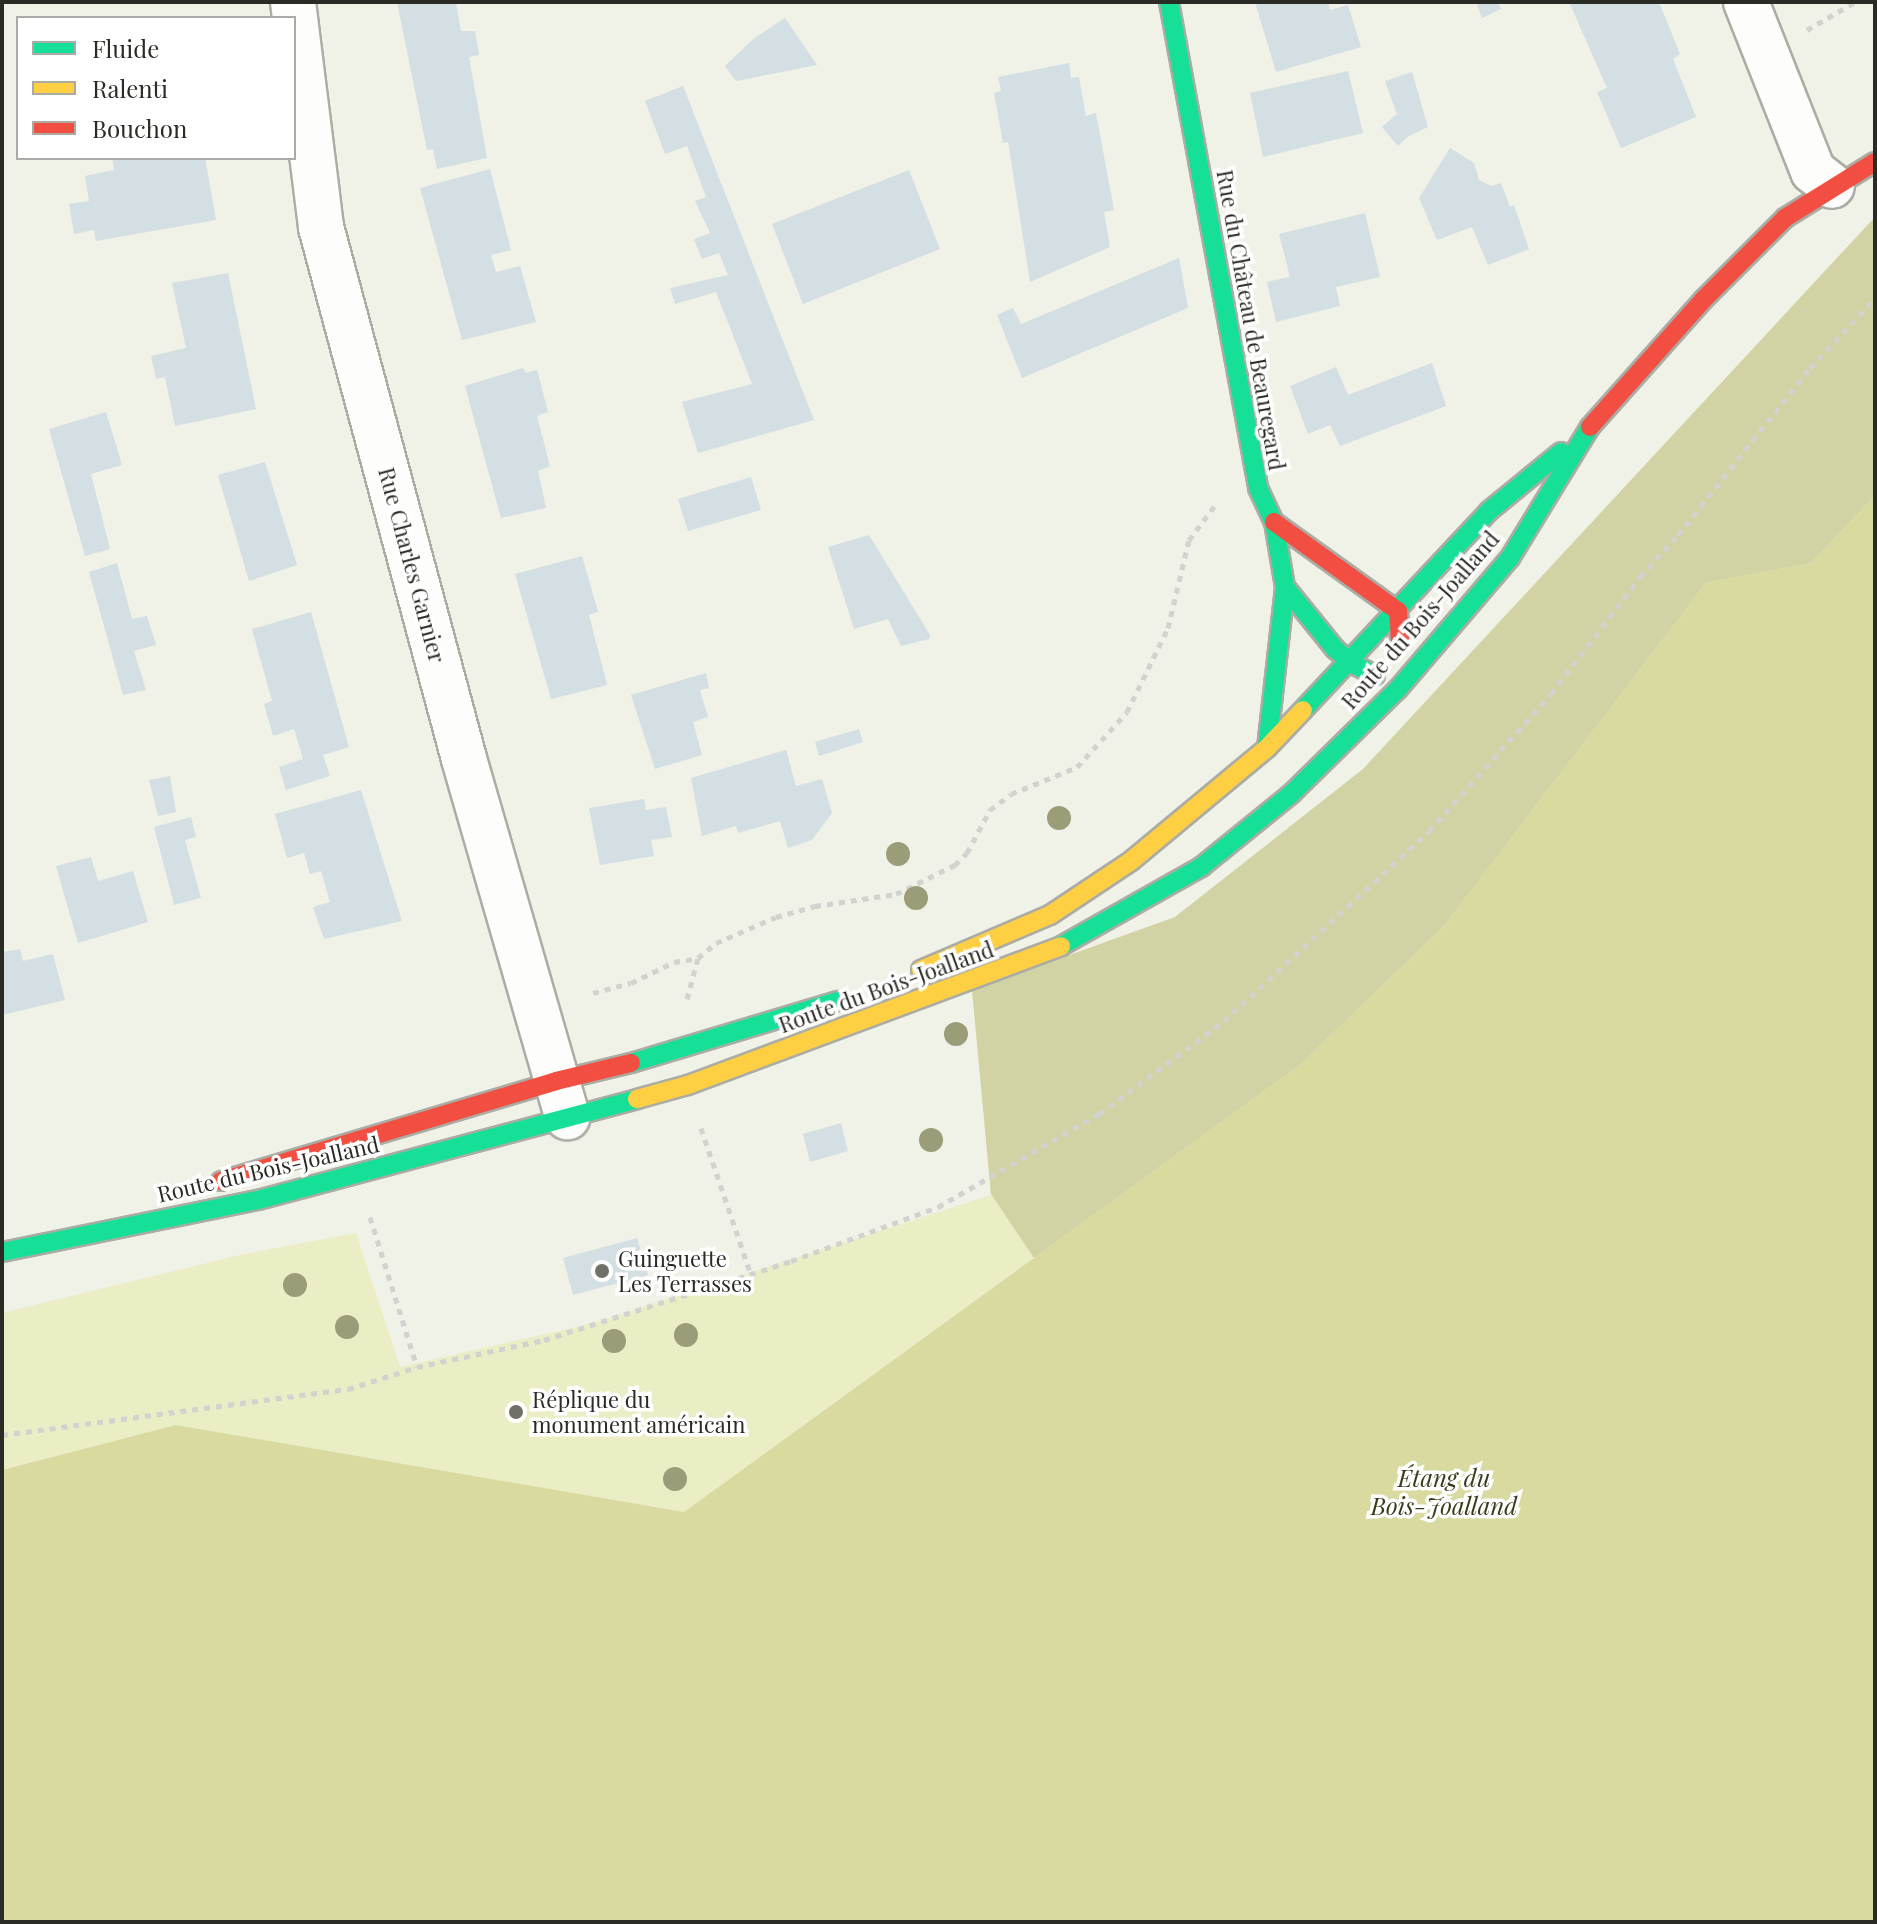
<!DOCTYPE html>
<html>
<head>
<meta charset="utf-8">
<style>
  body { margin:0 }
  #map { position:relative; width:1877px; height:1924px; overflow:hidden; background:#f0f1e7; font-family:"Playfair Display",serif }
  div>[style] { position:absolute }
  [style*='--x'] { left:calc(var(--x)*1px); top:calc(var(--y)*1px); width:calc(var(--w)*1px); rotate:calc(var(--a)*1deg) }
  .green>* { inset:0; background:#ebedc5 }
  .forest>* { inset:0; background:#d2d3a4 }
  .water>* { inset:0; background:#d8daa0 }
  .building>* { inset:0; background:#d3dfe2 }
  .path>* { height:5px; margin-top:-2.5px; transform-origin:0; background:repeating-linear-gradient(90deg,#d2d2cf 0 6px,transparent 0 12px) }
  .roads { filter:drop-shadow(2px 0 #abaca4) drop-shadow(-2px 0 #abaca4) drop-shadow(0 2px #abaca4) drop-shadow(0 -2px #abaca4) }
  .street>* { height:44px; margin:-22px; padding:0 22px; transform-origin:22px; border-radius:22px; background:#fdfdfb }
  .fast>* { height:18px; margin:-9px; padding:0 9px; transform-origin:9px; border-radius:9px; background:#16e098 }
  .slow>* { height:18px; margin:-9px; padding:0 9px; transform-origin:9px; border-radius:9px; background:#ffcf43 }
  .jam>* { height:18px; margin:-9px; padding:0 9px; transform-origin:9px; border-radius:9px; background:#f24e42 }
  .trees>* { width:24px; height:24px; margin:-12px; border-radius:50%; background:#9b9c78 }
  .dots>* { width:22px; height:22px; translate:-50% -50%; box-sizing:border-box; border:4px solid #fff; border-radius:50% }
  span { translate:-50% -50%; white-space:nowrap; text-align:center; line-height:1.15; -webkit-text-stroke:7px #fff; paint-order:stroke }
  .street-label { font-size:22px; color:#2a2b24 }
  .poi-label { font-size:22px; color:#2a2b24 }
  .left { translate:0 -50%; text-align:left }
  .water-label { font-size:24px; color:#3a3b19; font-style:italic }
  .frame { position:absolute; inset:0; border:4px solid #2a2b24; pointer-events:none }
  .legend { position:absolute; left:16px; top:16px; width:280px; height:144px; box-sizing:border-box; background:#fff; border:2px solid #aaaaa7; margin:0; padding:10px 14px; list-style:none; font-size:24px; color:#2a2b24 }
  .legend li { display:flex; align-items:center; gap:16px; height:40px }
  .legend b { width:40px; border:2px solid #aaaaa7 }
</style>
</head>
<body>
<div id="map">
  <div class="green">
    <i style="clip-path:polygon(1875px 217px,1875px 496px,1300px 1065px,684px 1512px,176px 1425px,2px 1470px,2px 1313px,244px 1254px,356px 1233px,400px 1367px,598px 1322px,991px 1195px,972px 990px,1175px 917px,1363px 769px)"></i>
  </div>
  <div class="forest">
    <i style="clip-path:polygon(1875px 217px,1875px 496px,1811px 563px,1706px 583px,1444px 926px,1300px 1065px,1034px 1258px,991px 1194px,972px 990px,1175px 917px,1363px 769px)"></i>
  </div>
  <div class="water">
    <i style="clip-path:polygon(1875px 496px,1875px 1922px,2px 1922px,2px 1470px,176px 1425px,684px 1512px,1300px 1065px,1444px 926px,1706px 583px,1811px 563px)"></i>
  </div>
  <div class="building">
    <i style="clip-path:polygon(397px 2px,456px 2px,461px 31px,475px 31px,479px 55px,469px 57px,487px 158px,437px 169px,433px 149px,427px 150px)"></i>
    <i style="clip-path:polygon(1255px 2px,1328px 2px,1330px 10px,1348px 5px,1361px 47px,1276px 72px)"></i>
    <i style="clip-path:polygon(1476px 2px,1498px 2px,1501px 9px,1482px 18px)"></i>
    <i style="clip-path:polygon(1569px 2px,1659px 2px,1680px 54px,1673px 59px,1696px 117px,1621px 148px,1597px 92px,1607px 88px)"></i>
    <i style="clip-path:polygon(785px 18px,817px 65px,736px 81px,725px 66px,752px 40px)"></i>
    <i style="clip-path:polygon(1069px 63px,1071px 78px,1079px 77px,1086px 116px,1096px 113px,1114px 210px,1104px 212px,1110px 247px,1030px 282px,1008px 142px,1003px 143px,994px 93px,1001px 91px,998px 77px)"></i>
    <i style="clip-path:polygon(1348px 71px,1363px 133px,1263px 157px,1250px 93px)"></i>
    <i style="clip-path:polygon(1412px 72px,1428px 127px,1409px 136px,1398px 146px,1382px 127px,1397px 114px,1385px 81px)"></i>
    <i style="clip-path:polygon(683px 86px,814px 420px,698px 453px,682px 402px,752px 384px,716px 292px,675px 304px,670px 288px,728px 275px,719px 253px,702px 259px,694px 239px,710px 233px,695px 201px,706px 197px,687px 146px,665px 154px,645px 101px)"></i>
    <i style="clip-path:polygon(1450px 148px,1474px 163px,1479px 180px,1491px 186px,1501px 183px,1510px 207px,1514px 205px,1529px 249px,1488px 265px,1472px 227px,1437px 240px,1419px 198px)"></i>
    <i style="clip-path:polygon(112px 158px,205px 158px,216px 220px,96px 241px,94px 230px,74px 234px,69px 204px,89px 201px,85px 176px,114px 170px)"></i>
    <i style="clip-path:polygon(490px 169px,511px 250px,491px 255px,496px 272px,520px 266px,536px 322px,462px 340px,420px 188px)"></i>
    <i style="clip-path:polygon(909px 170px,940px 249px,803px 304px,772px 224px)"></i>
    <i style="clip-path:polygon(1365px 213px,1380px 277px,1336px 287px,1340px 306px,1276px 322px,1267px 282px,1290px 277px,1279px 234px)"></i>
    <i style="clip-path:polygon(1179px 258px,1188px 308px,1022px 378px,997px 315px,1013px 308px,1021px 324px)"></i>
    <i style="clip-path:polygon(228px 273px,256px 409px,175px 426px,165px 377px,156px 379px,151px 356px,186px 348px,172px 283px)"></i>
    <i style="clip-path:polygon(1432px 363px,1446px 406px,1340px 446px,1330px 425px,1308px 434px,1290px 386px,1336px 367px,1348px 395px)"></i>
    <i style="clip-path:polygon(523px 368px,526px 373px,537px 370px,548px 412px,537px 416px,550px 466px,538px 471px,546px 508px,501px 518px,465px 386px)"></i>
    <i style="clip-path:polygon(106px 412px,122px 465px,91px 474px,110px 549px,85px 556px,49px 429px)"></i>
    <i style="clip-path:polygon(265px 462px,297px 565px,249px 581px,218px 475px)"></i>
    <i style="clip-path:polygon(751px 477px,761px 510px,688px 531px,678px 499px)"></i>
    <i style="clip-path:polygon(869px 535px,930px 635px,929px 639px,901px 646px,888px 619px,854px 629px,828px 547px)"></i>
    <i style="clip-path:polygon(582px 556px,598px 612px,589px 615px,607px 685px,551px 699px,515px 574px)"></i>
    <i style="clip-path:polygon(117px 563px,132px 619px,147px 616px,156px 645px,134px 651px,146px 690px,123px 695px,89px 572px)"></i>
    <i style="clip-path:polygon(311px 612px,349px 747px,323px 755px,330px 776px,286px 790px,279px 767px,303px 759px,294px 729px,273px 736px,264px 704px,272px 701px,252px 629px)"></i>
    <i style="clip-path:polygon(706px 673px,709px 688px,700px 690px,708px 717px,693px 722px,702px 755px,655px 769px,631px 695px)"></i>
    <i style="clip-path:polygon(859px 729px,863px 742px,819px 756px,815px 742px)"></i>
    <i style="clip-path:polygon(786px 750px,796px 786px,822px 779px,832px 813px,812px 840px,788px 848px,780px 821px,738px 833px,736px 826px,702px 836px,691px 778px)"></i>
    <i style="clip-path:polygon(170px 776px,176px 812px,158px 816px,149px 780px)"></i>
    <i style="clip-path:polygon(361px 790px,402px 921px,324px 939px,313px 907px,330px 902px,321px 871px,310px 874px,304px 853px,287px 858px,275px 814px)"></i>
    <i style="clip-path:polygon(644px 799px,646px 810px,666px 807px,672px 837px,651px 840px,654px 856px,600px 865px,589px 808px)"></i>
    <i style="clip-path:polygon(191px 817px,196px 837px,185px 840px,201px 898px,174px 905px,154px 827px)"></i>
    <i style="clip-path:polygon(91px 857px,98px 881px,133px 871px,148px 922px,78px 943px,56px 866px)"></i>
    <i style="clip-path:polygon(20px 949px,23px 961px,53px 954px,65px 1000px,2px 1015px,2px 952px)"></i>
    <i style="clip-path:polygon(841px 1123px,848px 1151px,810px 1162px,803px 1134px)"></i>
    <i style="clip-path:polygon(637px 1238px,648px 1275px,573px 1295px,563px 1258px)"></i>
  </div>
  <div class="path">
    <i style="--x:1807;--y:30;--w:56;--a:-30.3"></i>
    <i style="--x:593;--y:993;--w:39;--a:-15"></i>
    <i style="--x:631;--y:983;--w:48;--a:-26"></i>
    <i style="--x:674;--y:962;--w:24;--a:-9"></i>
    <i style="--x:698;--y:958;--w:23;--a:-40"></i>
    <i style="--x:716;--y:943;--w:65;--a:-23.4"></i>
    <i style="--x:776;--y:917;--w:41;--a:-15.8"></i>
    <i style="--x:815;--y:906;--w:82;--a:-8.4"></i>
    <i style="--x:896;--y:894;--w:66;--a:-26.2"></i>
    <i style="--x:955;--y:865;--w:17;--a:-45"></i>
    <i style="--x:967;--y:853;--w:49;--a:-61.9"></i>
    <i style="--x:990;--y:810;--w:26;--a:-37"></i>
    <i style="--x:1011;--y:794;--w:71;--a:-22.2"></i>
    <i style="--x:1077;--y:767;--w:74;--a:-47.7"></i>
    <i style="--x:1127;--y:712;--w:93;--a:-64"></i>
    <i style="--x:1168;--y:628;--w:90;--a:-76.6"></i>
    <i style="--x:1189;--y:540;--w:45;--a:-53.1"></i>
    <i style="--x:687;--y:999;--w:42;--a:-75"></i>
    <i style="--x:701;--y:1128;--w:152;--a:71.2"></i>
    <i style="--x:370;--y:1217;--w:157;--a:72.6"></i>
    <i style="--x:2;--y:1435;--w:349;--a:-7.6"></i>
    <i style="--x:348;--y:1389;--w:72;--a:-17.7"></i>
    <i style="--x:417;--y:1367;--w:130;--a:-12"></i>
    <i style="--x:544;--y:1340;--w:259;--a:-17.7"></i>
    <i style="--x:791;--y:1261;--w:157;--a:-20.2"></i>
    <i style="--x:938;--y:1207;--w:186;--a:-30"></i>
    <i style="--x:1099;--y:1114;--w:156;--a:-36.6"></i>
    <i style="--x:1224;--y:1021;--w:280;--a:-42.8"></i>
    <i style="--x:1429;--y:831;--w:183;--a:-48.3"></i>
    <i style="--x:1551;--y:694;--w:147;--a:-52.7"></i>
    <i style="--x:1640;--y:577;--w:57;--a:-47.9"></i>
    <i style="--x:1678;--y:535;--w:213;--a:-51.7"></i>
    <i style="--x:1810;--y:368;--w:96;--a:-47.1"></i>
  </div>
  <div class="roads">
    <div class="street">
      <i style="--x:293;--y:2;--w:227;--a:82.9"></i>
      <i style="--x:321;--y:227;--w:551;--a:74.95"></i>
      <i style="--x:464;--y:759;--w:373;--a:73.9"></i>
      <i style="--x:1746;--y:2;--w:182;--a:68.4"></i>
      <i style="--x:1813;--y:171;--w:24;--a:38"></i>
    </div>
    <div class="fast">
      <i style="--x:1169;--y:2;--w:494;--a:79.6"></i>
      <i style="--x:1258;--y:488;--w:38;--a:65"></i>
      <i style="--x:1274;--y:522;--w:66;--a:80.4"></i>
      <i style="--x:1285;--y:587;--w:80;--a:51.1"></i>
      <i style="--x:1335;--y:649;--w:21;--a:41"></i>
      <i style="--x:1351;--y:663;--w:27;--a:27"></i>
      <i style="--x:1303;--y:710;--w:272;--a:-46.9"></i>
      <i style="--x:1489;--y:511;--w:93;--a:-39.3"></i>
      <i style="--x:1267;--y:748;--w:162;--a:-83.6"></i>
      <i style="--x:1061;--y:946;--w:161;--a:-29.4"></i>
      <i style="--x:1201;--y:867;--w:116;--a:-39"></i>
      <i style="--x:1291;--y:794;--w:150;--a:-44.5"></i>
      <i style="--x:1398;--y:689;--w:172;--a:-49.5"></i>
      <i style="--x:1510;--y:558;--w:153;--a:-58.6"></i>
      <i style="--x:631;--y:1063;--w:216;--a:-16.7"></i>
      <i style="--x:2;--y:1252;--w:261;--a:-11.5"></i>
      <i style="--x:258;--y:1200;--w:392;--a:-14.9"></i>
    </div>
    <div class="slow">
      <i style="--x:921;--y:970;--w:140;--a:-23.1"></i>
      <i style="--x:1050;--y:915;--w:97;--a:-33.7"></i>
      <i style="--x:1131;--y:861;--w:177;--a:-39.7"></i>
      <i style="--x:1267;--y:748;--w:52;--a:-46.5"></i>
      <i style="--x:637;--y:1099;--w:53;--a:-15.4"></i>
      <i style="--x:688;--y:1085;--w:398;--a:-20.4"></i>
    </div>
    <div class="jam">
      <i style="--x:1590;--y:427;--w:171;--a:-48.3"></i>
      <i style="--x:1704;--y:299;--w:115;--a:-45"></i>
      <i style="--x:1785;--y:218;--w:106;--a:-31.9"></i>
      <i style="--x:1274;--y:522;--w:153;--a:35.7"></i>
      <i style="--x:1398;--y:611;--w:28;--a:86"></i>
      <i style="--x:221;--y:1181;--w:350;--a:-16.6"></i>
      <i style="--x:556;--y:1081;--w:77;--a:-13.5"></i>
    </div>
  </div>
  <div class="trees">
    <i style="left:1059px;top:818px"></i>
    <i style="left:898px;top:854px"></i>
    <i style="left:916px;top:898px"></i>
    <i style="left:956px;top:1034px"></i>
    <i style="left:931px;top:1140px"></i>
    <i style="left:295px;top:1285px"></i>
    <i style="left:347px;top:1327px"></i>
    <i style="left:686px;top:1335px"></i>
    <i style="left:614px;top:1341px"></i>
    <i style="left:675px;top:1479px"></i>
  </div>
  <div class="dots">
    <i style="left:602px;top:1271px;background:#6f7068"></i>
    <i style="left:516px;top:1412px;background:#6f7068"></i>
  </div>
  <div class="street-label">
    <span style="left:1251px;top:320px;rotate:80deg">Rue du Château de Beauregard</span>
    <span style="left:412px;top:565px;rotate:75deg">Rue Charles Garnier</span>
    <span style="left:1420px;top:620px;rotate:-49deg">Route du Bois-Joalland</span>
    <span style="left:886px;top:987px;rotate:-20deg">Route du Bois-Joalland</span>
    <span style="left:268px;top:1169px;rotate:-13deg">Route du Bois-Joalland</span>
  </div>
  <div class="poi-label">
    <span class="left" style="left:618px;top:1271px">Guinguette<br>Les Terrasses</span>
    <span class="left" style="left:532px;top:1412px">Réplique du<br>monument américain</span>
  </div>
  <div class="water-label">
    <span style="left:1444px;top:1492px">Étang du<br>Bois-Joalland</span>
  </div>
  <div class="frame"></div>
  <ul class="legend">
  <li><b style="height:10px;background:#16e098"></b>Fluide</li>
  <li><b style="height:10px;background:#ffcf43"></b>Ralenti</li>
  <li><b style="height:10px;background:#f24e42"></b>Bouchon</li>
  </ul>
</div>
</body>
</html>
